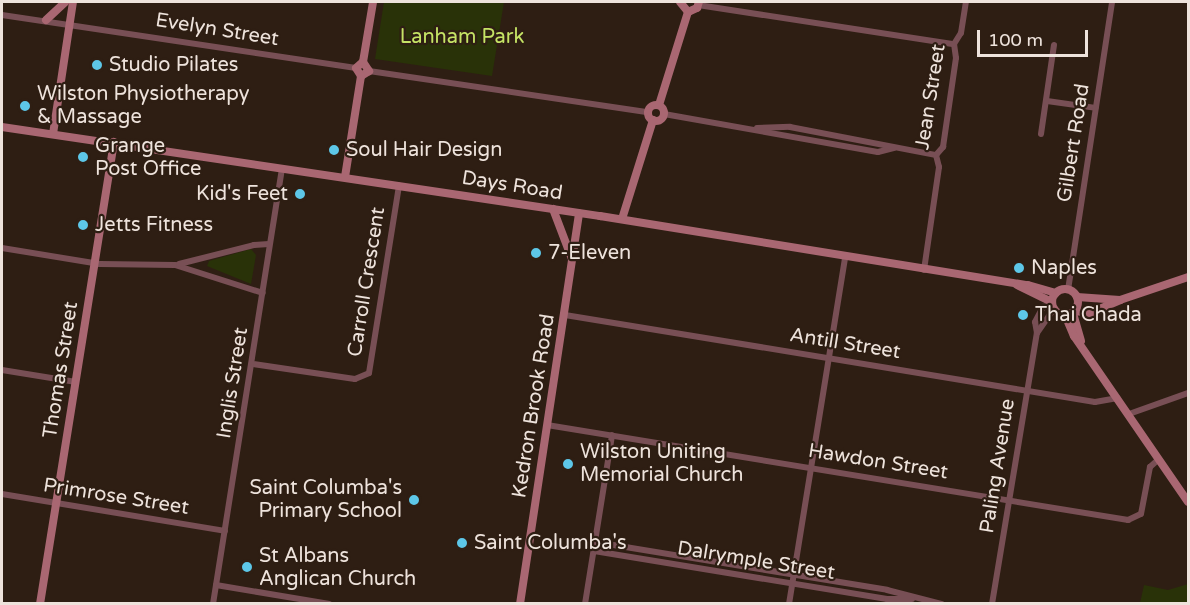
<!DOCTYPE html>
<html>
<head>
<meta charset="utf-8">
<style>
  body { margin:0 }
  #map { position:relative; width:1190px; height:605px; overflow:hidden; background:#2e1e13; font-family:"Varela Round",sans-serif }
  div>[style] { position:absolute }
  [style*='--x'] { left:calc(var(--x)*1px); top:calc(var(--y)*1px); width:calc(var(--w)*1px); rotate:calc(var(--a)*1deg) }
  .green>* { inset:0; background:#293208 }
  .street>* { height:6px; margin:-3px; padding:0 3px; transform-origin:3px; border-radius:3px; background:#784f55 }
  .secondary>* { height:8px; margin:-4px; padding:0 4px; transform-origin:4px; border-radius:4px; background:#a96772 }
  .secondary>.ring { margin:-4px; padding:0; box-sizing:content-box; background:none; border:8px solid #a96772; border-radius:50% }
  .dots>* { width:16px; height:16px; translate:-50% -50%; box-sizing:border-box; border:3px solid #2e1e13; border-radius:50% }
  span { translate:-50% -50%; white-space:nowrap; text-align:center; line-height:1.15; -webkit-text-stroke:4.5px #2e1e13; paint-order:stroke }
  .street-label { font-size:20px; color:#eee3dc }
  .park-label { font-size:20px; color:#c5e365 }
  .poi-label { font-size:20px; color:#eee3dc }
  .left { translate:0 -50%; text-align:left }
  .right { translate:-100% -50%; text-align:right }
  .frame { position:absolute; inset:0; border:3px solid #eee3dc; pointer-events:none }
  .scale { position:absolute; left:977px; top:30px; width:111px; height:27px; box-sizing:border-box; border:3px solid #eee3dc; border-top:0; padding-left:8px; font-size:18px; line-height:21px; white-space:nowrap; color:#eee3dc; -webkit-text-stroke:4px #2e1e13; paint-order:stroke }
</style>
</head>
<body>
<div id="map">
  <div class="green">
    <i style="clip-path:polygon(384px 2px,504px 2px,492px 76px,375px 59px)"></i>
    <i style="clip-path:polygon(251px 249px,256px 255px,251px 284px,207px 266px,209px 261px)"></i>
    <i style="clip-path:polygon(1188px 584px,1188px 603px,1140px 603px,1144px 585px,1168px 590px)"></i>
  </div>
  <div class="street">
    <i style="--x:698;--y:5;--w:259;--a:8.7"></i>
    <i style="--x:2;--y:15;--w:358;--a:8.5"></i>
    <i style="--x:369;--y:71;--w:282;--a:8.4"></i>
    <i style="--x:1047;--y:101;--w:49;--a:8.1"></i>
    <i style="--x:664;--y:114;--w:217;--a:10.1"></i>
    <i style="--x:878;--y:152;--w:16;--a:-14"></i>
    <i style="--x:757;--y:128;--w:33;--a:-2"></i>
    <i style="--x:790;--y:127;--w:149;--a:10.9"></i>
    <i style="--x:1041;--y:134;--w:90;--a:-81.7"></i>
    <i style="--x:2;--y:248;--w:99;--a:9.3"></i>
    <i style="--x:100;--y:264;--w:75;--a:0.8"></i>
    <i style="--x:175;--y:265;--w:92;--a:17.7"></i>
    <i style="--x:179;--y:264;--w:77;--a:-14.2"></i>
    <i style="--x:254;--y:245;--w:15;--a:-4"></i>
    <i style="--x:924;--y:270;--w:104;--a:-81.7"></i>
    <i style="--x:939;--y:167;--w:12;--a:-104"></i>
    <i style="--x:936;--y:155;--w:11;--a:-49"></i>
    <i style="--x:943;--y:147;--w:90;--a:-81.7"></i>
    <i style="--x:956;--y:58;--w:14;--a:-98"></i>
    <i style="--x:954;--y:44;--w:13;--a:-58"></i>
    <i style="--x:961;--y:33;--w:31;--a:-81"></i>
    <i style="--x:1068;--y:290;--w:291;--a:-81.3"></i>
    <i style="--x:565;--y:315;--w:537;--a:9.32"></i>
    <i style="--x:1095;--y:402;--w:23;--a:-10"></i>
    <i style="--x:1037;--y:333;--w:29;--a:-55"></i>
    <i style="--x:253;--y:364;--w:103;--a:8.4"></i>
    <i style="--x:355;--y:379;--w:15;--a:-23"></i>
    <i style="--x:369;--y:373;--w:190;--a:-80.9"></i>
    <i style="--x:2;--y:370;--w:75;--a:9.2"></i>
    <i style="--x:1129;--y:414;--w:63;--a:-19.6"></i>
    <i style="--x:547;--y:425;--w:589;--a:9.29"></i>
    <i style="--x:1128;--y:520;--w:14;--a:-25"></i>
    <i style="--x:1141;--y:514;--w:48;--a:-79.2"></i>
    <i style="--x:1150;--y:467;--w:12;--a:-42"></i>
    <i style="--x:2;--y:494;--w:226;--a:9.4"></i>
    <i style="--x:595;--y:542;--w:296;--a:9.3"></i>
    <i style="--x:887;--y:590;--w:57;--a:14.3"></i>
    <i style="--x:594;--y:551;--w:297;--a:9.3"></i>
    <i style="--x:887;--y:599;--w:25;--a:0"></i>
    <i style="--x:216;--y:585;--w:115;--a:9.5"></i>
    <i style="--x:213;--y:604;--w:441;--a:-81"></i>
    <i style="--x:585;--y:604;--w:171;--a:-80.9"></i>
    <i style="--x:789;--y:604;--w:351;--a:-80.8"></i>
    <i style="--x:992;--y:604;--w:275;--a:-80.6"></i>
    <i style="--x:1037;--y:333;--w:11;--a:-100"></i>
    <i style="--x:1035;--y:322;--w:17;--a:-62"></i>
    <i style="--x:1043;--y:307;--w:9;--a:-13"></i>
  </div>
  <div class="secondary">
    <i style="--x:680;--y:2;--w:13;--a:51"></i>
    <i style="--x:688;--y:12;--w:10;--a:-24"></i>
    <i style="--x:697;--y:8;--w:6;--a:-72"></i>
    <i style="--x:46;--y:20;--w:26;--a:-43"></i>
    <i style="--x:363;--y:62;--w:11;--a:56"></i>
    <i style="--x:369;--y:71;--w:9;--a:148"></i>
    <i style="--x:361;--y:76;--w:9;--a:-122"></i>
    <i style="--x:356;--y:68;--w:9;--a:-41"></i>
    <i style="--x:363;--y:62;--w:61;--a:-80.5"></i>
    <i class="ring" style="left:648px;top:105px;width:8px;height:8px"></i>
    <i style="--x:659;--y:105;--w:97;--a:-72.7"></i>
    <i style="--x:2;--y:127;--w:605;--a:8.47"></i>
    <i style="--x:600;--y:216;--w:434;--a:9.2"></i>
    <i style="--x:1028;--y:285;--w:29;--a:16"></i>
    <i style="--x:53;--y:134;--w:134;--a:-81.4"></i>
    <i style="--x:345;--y:177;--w:102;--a:-81"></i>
    <i style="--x:553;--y:209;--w:53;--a:69.2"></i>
    <i style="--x:622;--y:219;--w:104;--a:-72.6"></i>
    <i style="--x:1017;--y:285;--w:39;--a:26"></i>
    <i class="ring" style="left:1052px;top:289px;width:18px;height:18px"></i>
    <i style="--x:1077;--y:297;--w:43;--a:4"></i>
    <i style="--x:1120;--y:300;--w:72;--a:-18.7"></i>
    <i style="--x:1075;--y:311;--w:15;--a:8"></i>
    <i style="--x:1090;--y:313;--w:33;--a:-23"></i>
    <i style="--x:1073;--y:313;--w:29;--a:74"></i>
    <i style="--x:1065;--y:315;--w:23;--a:67"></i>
    <i style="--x:1074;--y:336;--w:201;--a:55.5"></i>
    <i style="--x:40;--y:604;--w:468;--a:-80.9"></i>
    <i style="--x:520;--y:604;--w:395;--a:-81.4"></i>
  </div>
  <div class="dots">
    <i style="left:97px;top:65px;background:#5dc7e8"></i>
    <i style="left:25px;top:106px;background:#5dc7e8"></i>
    <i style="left:334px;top:150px;background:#5dc7e8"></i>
    <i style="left:83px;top:157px;background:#5dc7e8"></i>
    <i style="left:300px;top:194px;background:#5dc7e8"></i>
    <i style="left:83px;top:225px;background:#5dc7e8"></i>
    <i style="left:536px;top:253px;background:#5dc7e8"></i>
    <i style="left:1019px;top:268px;background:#5dc7e8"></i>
    <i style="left:1023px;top:315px;background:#5dc7e8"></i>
    <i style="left:568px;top:464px;background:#5dc7e8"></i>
    <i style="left:414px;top:500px;background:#5dc7e8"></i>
    <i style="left:462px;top:543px;background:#5dc7e8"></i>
    <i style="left:247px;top:567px;background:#5dc7e8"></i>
  </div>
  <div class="street-label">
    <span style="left:217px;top:30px;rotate:9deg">Evelyn Street</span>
    <span style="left:931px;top:97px;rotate:-81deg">Jean Street</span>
    <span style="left:1074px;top:143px;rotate:-81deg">Gilbert Road</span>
    <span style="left:512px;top:186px;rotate:9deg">Days Road</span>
    <span style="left:367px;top:282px;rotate:-81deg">Carroll Crescent</span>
    <span style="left:845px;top:344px;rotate:9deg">Antill Street</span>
    <span style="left:61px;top:370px;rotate:-81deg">Thomas Street</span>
    <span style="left:233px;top:383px;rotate:-81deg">Inglis Street</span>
    <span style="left:534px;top:406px;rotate:-81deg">Kedron Brook Road</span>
    <span style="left:878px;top:462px;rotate:9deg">Hawdon Street</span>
    <span style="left:998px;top:466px;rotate:-81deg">Paling Avenue</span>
    <span style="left:116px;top:497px;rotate:9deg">Primrose Street</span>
    <span style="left:756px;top:561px;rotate:9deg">Dalrymple Street</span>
  </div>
  <div class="park-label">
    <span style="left:462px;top:37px">Lanham Park</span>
  </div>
  <div class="poi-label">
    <span class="left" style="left:109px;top:65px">Studio Pilates</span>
    <span class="left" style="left:37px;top:106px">Wilston Physiotherapy<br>&amp; Massage</span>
    <span class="left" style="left:95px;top:158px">Grange<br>Post Office</span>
    <span class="left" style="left:346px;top:150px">Soul Hair Design</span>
    <span class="right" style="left:288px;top:194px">Kid's Feet</span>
    <span class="left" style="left:95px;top:225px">Jetts Fitness</span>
    <span class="left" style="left:548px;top:253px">7-Eleven</span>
    <span class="left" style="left:1031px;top:268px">Naples</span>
    <span class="left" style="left:1035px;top:315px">Thai Chada</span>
    <span class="left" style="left:580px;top:464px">Wilston Uniting<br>Memorial Church</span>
    <span class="right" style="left:402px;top:500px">Saint Columba's<br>Primary School</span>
    <span class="left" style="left:474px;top:543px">Saint Columba's</span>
    <span class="left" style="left:259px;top:568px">St Albans<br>Anglican Church</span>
  </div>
  <div class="frame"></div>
  <div class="scale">100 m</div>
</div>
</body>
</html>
